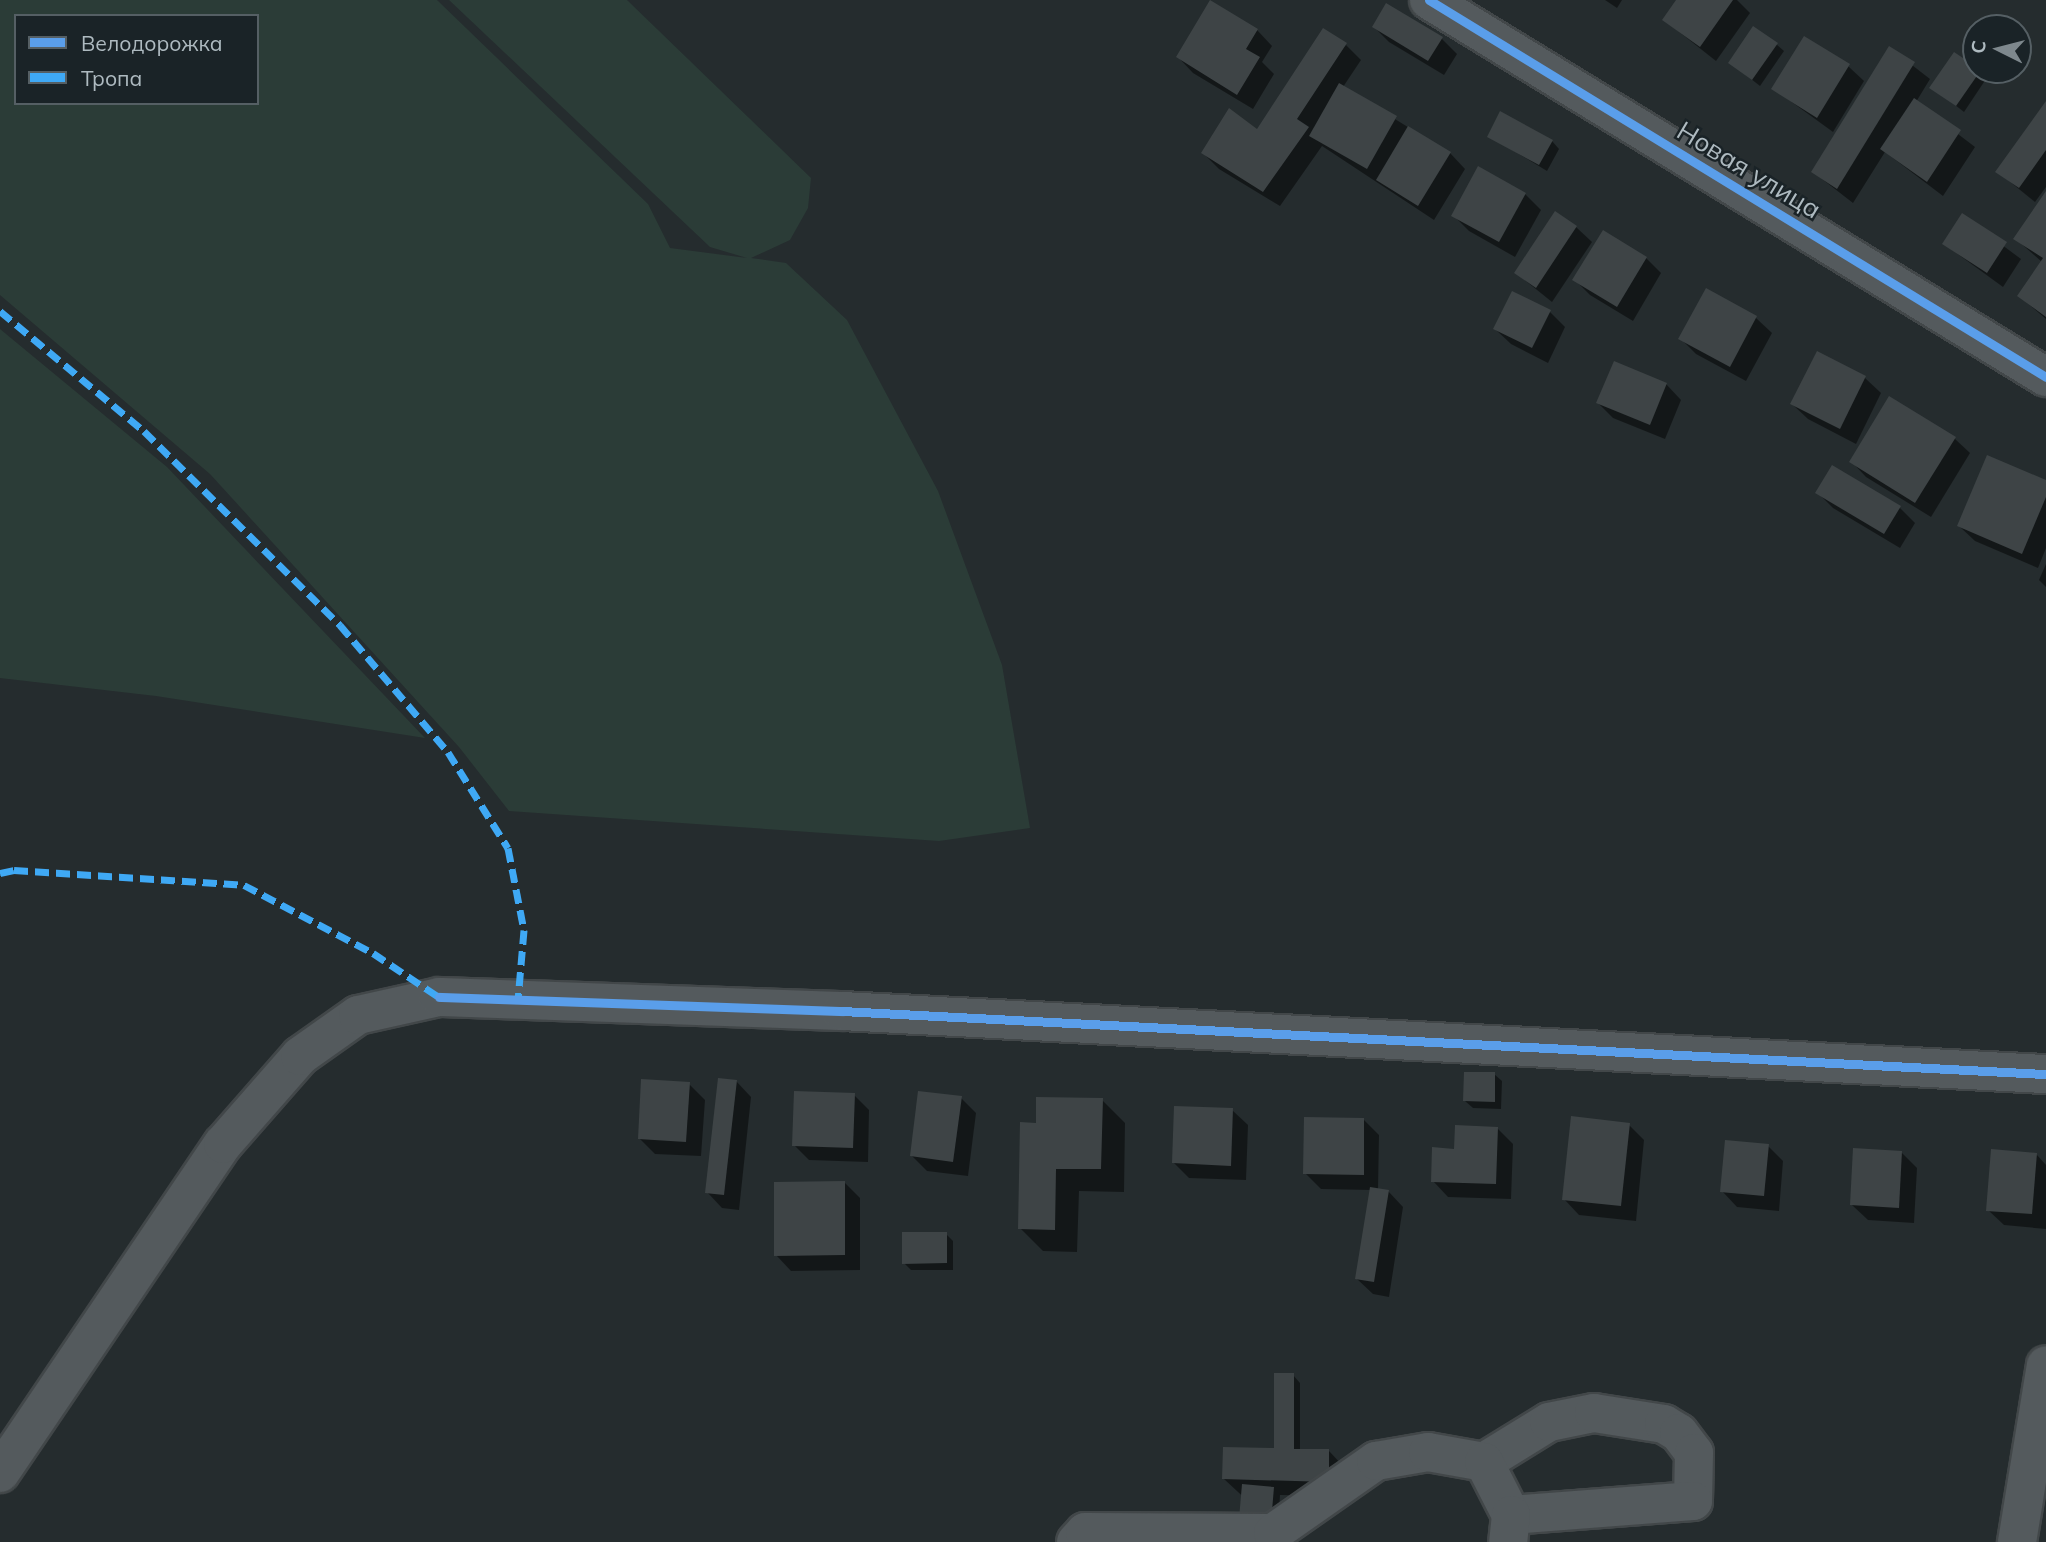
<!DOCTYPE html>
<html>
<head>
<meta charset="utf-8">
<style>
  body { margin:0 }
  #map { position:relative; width:2046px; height:1542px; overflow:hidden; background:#252c2e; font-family:Mulish,sans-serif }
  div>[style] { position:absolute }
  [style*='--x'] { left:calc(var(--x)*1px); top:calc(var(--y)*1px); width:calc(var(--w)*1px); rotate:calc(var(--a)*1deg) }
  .green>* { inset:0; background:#2b3c37 }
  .shadow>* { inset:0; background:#0007 }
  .building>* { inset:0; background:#3e4446 }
  .roads { filter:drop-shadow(2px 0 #424749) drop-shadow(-2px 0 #424749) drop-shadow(0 2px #424749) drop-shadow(0 -2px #424749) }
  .minor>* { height:38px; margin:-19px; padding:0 19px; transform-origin:19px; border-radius:19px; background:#545a5d }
  .quiet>* { height:7px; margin-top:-3.5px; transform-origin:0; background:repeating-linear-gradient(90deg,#3fa9f5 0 14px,transparent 0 21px) }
  .cycleway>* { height:9px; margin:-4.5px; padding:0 4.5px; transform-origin:4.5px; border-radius:4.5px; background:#5a9eea }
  span { translate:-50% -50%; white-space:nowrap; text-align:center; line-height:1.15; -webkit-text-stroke:5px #1a2327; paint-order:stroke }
  .street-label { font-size:26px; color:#aebac0 }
  .legend { position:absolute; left:14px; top:14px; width:245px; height:91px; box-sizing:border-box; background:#1a2327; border:2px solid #555f64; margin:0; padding:9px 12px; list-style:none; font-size:21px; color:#aebac0 }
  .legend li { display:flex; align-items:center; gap:14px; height:35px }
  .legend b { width:35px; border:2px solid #555f64 }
  .north { position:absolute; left:1962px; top:14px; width:70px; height:70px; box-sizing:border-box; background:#1a2327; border:2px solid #555f64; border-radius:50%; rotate:276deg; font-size:19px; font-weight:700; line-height:28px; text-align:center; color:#aebac0 }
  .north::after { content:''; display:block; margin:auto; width:24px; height:32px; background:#7e888d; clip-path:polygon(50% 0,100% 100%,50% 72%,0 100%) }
</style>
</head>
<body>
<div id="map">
  <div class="green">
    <i style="clip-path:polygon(evenodd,0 0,437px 0,648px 204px,670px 248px,747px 258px,710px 247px,449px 0,627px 0,811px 178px,808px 208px,790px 240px,751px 258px,786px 263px,847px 320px,938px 491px,1002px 665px,1030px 828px,939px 841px,509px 811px,459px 747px,210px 474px,0 295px,0 0,16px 16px,257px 16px,257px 103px,16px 103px,16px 16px)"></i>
    <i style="clip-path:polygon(0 329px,167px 467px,425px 738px,156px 696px,0 678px)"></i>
  </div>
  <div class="shadow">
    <i style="clip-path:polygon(1605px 0,1622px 0,1617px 8px)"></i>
    <i style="clip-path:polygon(1678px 0,1737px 0,1750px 13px,1716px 61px,1664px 20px)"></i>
    <i style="clip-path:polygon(1374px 27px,1442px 39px,1457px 54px,1444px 75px,1389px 42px)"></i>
    <i style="clip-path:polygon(1257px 30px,1272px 46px,1262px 62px,1274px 74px,1253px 109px,1193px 73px,1178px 57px)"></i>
    <i style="clip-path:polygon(1776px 44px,1784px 51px,1760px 86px,1731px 63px)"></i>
    <i style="clip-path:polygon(1346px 45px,1361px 60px,1343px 87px,1450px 153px,1465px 169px,1434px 220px,1322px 146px,1280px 206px,1219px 169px,1203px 153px,1257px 131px)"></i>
    <i style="clip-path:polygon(1890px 48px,1930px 79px,1916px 102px,1975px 147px,1943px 196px,1885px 152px,1853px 203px,1813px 172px)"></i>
    <i style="clip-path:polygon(1848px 66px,1864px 81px,1833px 132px,1774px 89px)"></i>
    <i style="clip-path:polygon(1979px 72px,1986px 79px,1964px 112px,1932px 87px)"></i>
    <i style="clip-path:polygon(2046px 104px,2046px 187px,2035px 202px,1998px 172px)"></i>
    <i style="clip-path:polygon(1489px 136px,1552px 141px,1559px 149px,1547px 171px)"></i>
    <i style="clip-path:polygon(1479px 169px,1525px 194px,1541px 210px,1515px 257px,1469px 231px,1453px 215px)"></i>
    <i style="clip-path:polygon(2046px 194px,2046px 319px,2019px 296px,2042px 262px,2016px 239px)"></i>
    <i style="clip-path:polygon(1963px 216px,2021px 259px,2003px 287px,1944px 244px)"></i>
    <i style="clip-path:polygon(1576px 227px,1592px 242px,1552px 302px,1516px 273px)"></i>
    <i style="clip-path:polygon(1646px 258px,1661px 273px,1633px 321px,1590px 295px,1575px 280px)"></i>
    <i style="clip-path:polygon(1707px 291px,1756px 318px,1772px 333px,1746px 381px,1696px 354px,1680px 338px)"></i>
    <i style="clip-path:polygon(1550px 312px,1565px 327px,1548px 363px,1511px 344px,1495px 329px)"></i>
    <i style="clip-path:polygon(1818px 353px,1865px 378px,1881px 393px,1856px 444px,1808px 419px,1792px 404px)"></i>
    <i style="clip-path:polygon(1666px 384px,1681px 400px,1665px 439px,1613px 418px,1598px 403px)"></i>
    <i style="clip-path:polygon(1954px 438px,1970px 453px,1931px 517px,1866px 477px,1851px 461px)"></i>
    <i style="clip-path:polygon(2046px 482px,2046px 548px,2038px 568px,1975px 541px,1959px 526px)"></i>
    <i style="clip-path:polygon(1817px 492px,1899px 507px,1915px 523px,1900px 548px,1833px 508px)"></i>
    <i style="clip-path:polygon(2046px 564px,2046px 587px,2039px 580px)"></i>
    <i style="clip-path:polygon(1494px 1074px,1502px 1081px,1501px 1109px,1473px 1108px,1465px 1101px)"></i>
    <i style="clip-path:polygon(736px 1081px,751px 1097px,739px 1210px,722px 1208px,707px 1192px)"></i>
    <i style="clip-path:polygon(689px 1084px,705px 1100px,701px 1156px,655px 1154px,639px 1138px)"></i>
    <i style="clip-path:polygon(854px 1095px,869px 1110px,868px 1162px,809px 1160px,794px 1145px)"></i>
    <i style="clip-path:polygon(961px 1098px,976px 1113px,968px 1176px,927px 1171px,911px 1155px)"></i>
    <i style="clip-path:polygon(1102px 1100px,1125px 1123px,1124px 1192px,1079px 1191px,1077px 1252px,1043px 1251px,1020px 1228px,1037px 1124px)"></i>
    <i style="clip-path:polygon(1232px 1110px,1248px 1125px,1246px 1180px,1189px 1178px,1174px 1163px)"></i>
    <i style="clip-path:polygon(1364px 1120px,1379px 1135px,1378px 1190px,1388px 1191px,1403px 1207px,1389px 1297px,1373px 1294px,1357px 1279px,1371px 1190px,1321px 1189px,1305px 1173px)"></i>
    <i style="clip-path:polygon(1629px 1125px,1644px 1140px,1636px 1221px,1579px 1215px,1564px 1199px)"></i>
    <i style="clip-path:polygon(1497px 1128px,1513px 1144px,1511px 1199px,1448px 1197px,1433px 1181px)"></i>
    <i style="clip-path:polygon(1768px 1146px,1783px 1161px,1779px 1211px,1737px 1207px,1722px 1191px)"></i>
    <i style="clip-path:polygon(1902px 1153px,1917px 1168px,1914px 1223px,1868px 1220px,1852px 1205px)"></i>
    <i style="clip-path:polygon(2037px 1155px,2046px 1165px,2046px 1229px,2004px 1225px,1988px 1210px)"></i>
    <i style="clip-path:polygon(845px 1183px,860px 1198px,860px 1270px,791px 1271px,776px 1255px)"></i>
    <i style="clip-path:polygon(946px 1234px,953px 1241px,953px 1270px,911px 1270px,904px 1263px)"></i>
    <i style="clip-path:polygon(1293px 1375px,1300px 1383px,1300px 1451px,1329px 1451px,1344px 1467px,1344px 1496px,1280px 1495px,1278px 1529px,1224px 1479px,1276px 1450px)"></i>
  </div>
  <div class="building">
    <i style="clip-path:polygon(1210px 0,1258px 29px,1246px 49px,1260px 57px,1237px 95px,1176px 57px)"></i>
    <i style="clip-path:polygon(1676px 0,1733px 0,1700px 47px,1662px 20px)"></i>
    <i style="clip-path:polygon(1386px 3px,1443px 37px,1428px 61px,1372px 27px)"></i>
    <i style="clip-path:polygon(1753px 26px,1778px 43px,1752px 80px,1728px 63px)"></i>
    <i style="clip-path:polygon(1323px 28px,1347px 43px,1297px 119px,1309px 127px,1263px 192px,1201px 153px,1229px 108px,1257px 129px)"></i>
    <i style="clip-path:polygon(1804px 36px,1850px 64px,1817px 118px,1771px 89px)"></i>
    <i style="clip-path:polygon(1889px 46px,1915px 62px,1837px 189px,1811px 172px)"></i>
    <i style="clip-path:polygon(1954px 52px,1981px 70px,1956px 106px,1929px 88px)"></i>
    <i style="clip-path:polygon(1339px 83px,1397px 116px,1367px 169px,1309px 136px)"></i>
    <i style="clip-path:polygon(1914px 98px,1961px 130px,1927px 182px,1880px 149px)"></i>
    <i style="clip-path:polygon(2046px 101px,2046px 150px,2019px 188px,1995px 172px)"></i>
    <i style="clip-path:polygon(1500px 111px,1553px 140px,1539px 165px,1487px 137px)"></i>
    <i style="clip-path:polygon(1408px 126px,1451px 152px,1418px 206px,1376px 180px)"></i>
    <i style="clip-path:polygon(1478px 166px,1526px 193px,1499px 242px,1451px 216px)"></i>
    <i style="clip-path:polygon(2046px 191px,2046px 317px,2017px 296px,2043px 258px,2013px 239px)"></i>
    <i style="clip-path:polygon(1555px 211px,1577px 226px,1536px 288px,1514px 273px)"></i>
    <i style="clip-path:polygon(1962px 213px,2007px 242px,1987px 273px,1942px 244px)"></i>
    <i style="clip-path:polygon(1603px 230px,1647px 257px,1617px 307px,1572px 280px)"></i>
    <i style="clip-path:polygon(1706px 288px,1757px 316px,1730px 367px,1678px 339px)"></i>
    <i style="clip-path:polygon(1512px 291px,1551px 310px,1532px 348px,1493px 329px)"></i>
    <i style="clip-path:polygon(1817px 351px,1866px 376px,1840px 429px,1790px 404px)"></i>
    <i style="clip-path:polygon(1614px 361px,1667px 383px,1650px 425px,1596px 403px)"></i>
    <i style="clip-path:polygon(1889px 396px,1956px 437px,1915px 503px,1849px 462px)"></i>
    <i style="clip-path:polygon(1987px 455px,2046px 480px,2046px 497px,2022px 554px,1957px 526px)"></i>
    <i style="clip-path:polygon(1832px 465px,1901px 506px,1884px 534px,1815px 493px)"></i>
    <i style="clip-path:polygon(1464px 1072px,1495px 1072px,1495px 1102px,1463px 1101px)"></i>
    <i style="clip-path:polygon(718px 1078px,737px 1080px,724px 1195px,705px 1193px)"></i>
    <i style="clip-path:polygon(641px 1079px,690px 1082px,686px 1142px,638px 1139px)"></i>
    <i style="clip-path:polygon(794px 1091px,855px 1093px,853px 1148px,792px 1146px)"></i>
    <i style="clip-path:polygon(918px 1091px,962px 1096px,953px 1162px,910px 1156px)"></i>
    <i style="clip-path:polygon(1036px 1097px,1103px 1098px,1101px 1169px,1056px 1169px,1055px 1230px,1018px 1229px,1020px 1122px,1036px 1123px)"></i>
    <i style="clip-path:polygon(1174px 1106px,1233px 1108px,1231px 1166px,1172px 1163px)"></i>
    <i style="clip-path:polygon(1571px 1116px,1630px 1123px,1621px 1206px,1562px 1200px)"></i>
    <i style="clip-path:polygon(1304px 1117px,1364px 1118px,1364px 1175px,1303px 1174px)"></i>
    <i style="clip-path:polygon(1455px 1125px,1498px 1127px,1496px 1184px,1431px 1182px,1432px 1147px,1454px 1149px)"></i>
    <i style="clip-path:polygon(1725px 1140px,1769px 1144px,1764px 1196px,1720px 1192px)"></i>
    <i style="clip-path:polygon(1853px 1148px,1902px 1151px,1899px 1208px,1850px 1205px)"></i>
    <i style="clip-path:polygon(1991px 1149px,2037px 1153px,2032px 1214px,1986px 1211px)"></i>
    <i style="clip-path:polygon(845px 1181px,845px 1255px,774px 1256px,774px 1182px)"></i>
    <i style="clip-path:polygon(1370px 1187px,1389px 1190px,1374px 1282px,1355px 1279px)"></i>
    <i style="clip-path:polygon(902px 1232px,947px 1232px,947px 1263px,902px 1264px)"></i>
    <i style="clip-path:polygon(1274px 1373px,1294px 1373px,1294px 1449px,1329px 1449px,1329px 1482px,1222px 1479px,1223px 1447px,1274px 1448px)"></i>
    <i style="clip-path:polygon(1242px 1484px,1274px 1487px,1271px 1523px,1239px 1519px)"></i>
  </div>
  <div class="roads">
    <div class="minor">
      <i style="--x:1429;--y:0;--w:723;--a:31.43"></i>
      <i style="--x:1484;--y:1462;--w:76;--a:-31.6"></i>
      <i style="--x:1549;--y:1422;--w:46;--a:-11.3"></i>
      <i style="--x:1594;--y:1413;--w:71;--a:8.9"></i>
      <i style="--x:1664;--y:1424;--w:17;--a:31"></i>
      <i style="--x:1679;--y:1433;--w:25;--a:53"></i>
      <i style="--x:1694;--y:1453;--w:48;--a:91.2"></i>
      <i style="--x:1693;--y:1501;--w:183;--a:175.6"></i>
      <i style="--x:0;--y:1473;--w:397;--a:-55.9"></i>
      <i style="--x:223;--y:1144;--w:117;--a:-48.8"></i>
      <i style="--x:300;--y:1056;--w:71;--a:-35.3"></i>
      <i style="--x:358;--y:1015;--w:83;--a:-12.5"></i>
      <i style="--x:439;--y:997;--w:403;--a:2"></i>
      <i style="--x:842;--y:1011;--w:1206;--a:3"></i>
      <i style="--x:1076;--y:1542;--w:13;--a:-48"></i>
      <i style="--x:1085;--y:1532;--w:188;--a:0.3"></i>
      <i style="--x:1273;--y:1533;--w:126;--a:-35"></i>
      <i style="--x:1376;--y:1461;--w:53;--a:-9.8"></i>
      <i style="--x:1428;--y:1452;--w:57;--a:10.1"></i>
      <i style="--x:1484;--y:1462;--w:59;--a:63"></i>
      <i style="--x:1511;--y:1515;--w:27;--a:96"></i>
      <i style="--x:2017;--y:1542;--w:179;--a:-80.7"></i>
    </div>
  </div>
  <div class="quiet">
    <i style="--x:0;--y:311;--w:187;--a:39.8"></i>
    <i style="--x:144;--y:431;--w:276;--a:44.7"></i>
    <i style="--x:340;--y:625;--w:167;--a:49.6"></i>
    <i style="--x:448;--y:752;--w:113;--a:58"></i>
    <i style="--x:508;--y:848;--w:84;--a:79"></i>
    <i style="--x:524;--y:930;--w:70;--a:94.9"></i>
    <i style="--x:0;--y:873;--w:14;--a:-12"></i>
    <i style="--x:14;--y:870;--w:230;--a:3.7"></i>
    <i style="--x:244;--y:885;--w:146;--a:27.8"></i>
    <i style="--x:373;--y:953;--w:79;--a:33.7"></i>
  </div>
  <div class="cycleway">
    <i style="--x:1429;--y:0;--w:723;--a:31.43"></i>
    <i style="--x:439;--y:997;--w:403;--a:2"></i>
    <i style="--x:842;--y:1011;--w:1206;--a:3"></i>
  </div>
  <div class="street-label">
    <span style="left:1749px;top:170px;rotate:31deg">Новая улица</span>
  </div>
  <ul class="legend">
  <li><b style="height:9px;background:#5a9eea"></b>Велодорожка</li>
  <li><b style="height:9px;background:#3fa9f5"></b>Тропа</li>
  </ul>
  <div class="north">С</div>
</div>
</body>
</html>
